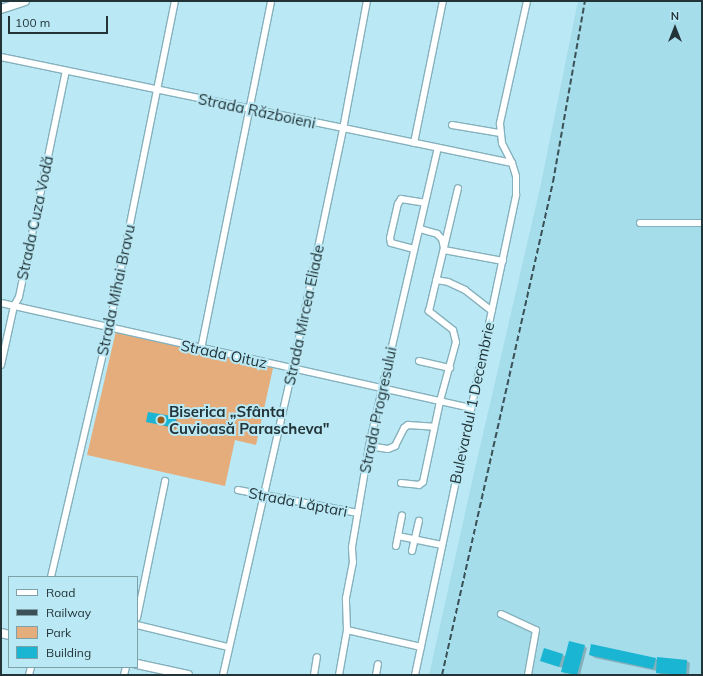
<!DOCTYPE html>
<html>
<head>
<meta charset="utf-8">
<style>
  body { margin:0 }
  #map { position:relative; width:703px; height:676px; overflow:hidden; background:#bae8f4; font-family:Mulish,sans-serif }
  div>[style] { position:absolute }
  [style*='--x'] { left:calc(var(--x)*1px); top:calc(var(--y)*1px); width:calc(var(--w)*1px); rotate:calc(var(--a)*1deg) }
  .built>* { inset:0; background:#a5ddea }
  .green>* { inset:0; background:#e5ad7b }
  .shadow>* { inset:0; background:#0003 }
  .building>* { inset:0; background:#1ab5d2 }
  .path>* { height:1px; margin-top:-0.5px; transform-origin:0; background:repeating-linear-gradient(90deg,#75969f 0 3px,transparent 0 5px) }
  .roads { filter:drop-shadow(1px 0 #85b1bc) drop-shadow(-1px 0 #85b1bc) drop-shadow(0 1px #85b1bc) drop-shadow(0 -1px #85b1bc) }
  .minor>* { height:6px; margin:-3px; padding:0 3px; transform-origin:3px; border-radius:3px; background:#fff }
  .major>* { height:8px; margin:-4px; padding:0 4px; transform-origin:4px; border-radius:4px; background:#fff }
  .rail>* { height:2px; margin-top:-1px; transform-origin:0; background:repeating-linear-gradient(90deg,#3b5157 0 6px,transparent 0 9px) }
  .dots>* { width:11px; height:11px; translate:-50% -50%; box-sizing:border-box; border:2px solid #bae8f4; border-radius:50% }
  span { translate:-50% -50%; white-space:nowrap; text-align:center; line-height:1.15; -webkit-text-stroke:4px #bae8f4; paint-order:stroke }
  .street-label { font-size:15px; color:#223438 }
  .poi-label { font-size:15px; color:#223438; font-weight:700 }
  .left { translate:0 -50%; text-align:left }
  .frame { position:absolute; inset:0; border:2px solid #223438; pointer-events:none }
  .legend { position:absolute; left:8px; top:576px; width:130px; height:92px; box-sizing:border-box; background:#bae8f4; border:1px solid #7da0a9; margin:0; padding:5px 7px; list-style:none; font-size:12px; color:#223438 }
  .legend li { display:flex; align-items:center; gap:8px; height:20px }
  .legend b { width:20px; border:1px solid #7da0a9 }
  .north { position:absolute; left:655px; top:8px; width:40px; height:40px; -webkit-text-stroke:3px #bae8f4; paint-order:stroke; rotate:0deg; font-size:11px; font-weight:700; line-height:16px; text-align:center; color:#223438 }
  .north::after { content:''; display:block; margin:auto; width:14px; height:18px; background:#223438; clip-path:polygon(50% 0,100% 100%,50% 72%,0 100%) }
  .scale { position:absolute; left:8px; top:16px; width:100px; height:18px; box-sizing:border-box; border:2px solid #223438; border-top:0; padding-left:5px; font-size:12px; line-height:14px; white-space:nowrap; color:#223438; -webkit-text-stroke:3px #bae8f4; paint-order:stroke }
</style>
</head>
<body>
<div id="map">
  <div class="built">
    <i style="clip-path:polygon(578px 1px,702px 1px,702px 675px,429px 675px,473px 477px,540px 188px)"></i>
  </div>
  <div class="green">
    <i style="clip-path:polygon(116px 331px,273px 368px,256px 445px,235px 440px,225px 486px,87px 455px)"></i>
  </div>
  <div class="shadow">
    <i style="clip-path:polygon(176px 419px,179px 422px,178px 427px,175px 429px,147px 421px)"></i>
    <i style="clip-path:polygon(584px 646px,587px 648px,580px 675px,565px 673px,562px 671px,563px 668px,545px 662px,562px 655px,566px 656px)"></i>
    <i style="clip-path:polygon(590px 655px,687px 661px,690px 663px,689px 675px,660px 674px,657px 671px,595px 658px)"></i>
  </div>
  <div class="building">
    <i style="clip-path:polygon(148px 412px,172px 416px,176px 419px,175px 425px,171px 427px,146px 422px)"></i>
    <i style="clip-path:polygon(569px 641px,585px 645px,577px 675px,561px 672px)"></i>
    <i style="clip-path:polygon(591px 644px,656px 658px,653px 669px,589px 655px)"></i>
    <i style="clip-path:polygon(544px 648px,563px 654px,559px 667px,540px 661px)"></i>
    <i style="clip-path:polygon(657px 657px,687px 660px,686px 675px,656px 673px)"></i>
  </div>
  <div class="path">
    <i style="--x:565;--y:675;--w:2;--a:-90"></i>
  </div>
  <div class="roads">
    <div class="minor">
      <i style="--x:1;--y:57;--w:522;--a:11.72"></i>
      <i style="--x:452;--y:125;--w:49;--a:9.5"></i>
      <i style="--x:414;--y:143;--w:145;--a:-78.5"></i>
      <i style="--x:640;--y:223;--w:62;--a:0"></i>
      <i style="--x:420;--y:229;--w:18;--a:16"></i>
      <i style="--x:437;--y:234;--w:7;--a:45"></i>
      <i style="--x:442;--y:239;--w:9;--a:77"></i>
      <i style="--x:414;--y:249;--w:24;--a:-165"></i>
      <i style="--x:391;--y:243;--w:5;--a:-101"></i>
      <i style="--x:390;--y:238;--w:35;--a:-77"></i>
      <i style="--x:398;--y:204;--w:6;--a:-59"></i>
      <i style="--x:401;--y:199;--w:24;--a:9"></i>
      <i style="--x:444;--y:250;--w:60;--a:10.6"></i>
      <i style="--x:436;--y:280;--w:12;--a:9"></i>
      <i style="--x:448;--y:282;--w:19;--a:25"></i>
      <i style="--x:465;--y:290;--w:34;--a:38"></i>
      <i style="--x:1;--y:303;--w:482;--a:12.6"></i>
      <i style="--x:201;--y:349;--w:355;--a:-78.6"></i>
      <i style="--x:419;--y:361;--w:32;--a:13"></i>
      <i style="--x:1;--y:365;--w:60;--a:-77.6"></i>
      <i style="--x:14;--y:306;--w:10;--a:-61"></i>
      <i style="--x:19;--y:297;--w:231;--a:-78.3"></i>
      <i style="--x:369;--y:446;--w:19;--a:9"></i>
      <i style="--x:388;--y:449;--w:8;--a:-23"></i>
      <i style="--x:395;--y:446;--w:20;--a:-63"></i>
      <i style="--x:404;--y:428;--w:5;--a:-37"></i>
      <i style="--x:408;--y:425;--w:26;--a:4"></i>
      <i style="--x:401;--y:483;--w:18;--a:6"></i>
      <i style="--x:419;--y:485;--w:5;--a:-37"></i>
      <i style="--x:423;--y:482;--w:83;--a:-78.1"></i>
      <i style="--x:440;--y:401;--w:61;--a:-74.8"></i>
      <i style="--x:456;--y:342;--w:12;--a:-104"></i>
      <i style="--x:453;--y:330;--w:31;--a:-142"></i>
      <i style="--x:429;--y:311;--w:126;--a:-76.7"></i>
      <i style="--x:238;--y:490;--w:122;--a:10.9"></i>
      <i style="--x:398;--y:536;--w:45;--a:11.6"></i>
      <i style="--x:396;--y:546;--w:31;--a:-79"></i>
      <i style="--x:412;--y:551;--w:31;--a:-77"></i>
      <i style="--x:51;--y:577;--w:256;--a:-76.9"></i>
      <i style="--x:109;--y:328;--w:334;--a:-78.6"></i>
      <i style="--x:501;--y:614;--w:38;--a:25"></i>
      <i style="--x:536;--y:630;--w:46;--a:100.1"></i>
      <i style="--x:137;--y:618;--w:140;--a:-78.4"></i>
      <i style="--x:137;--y:625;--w:94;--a:13.6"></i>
      <i style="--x:347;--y:630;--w:76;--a:12.9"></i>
      <i style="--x:29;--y:675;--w:8;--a:-76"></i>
      <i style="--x:124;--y:675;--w:8;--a:-76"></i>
      <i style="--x:223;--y:675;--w:321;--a:-77.2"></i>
      <i style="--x:294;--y:362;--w:238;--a:-78.1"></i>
      <i style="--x:343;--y:129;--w:130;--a:-79.4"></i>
      <i style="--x:314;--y:675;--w:18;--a:-81"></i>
      <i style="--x:339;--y:675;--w:46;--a:-79.9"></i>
      <i style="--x:347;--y:630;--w:32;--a:-92"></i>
      <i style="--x:346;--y:598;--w:36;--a:-79"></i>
      <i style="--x:353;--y:563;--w:16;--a:-94"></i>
      <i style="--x:352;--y:547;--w:102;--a:-80.4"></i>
      <i style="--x:369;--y:446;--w:306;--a:-77"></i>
      <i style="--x:376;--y:675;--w:11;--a:-80"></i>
      <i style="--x:415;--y:675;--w:491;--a:-78.1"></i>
      <i style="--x:516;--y:195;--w:19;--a:-90"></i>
      <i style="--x:516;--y:176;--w:14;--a:-107"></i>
      <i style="--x:512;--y:163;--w:22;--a:-117"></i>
      <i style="--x:502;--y:143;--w:20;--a:-96"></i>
      <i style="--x:500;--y:123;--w:125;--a:-77.5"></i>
    </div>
    <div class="major">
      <i style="--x:1;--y:9;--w:25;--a:-18"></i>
      <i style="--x:1;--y:633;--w:8;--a:14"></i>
      <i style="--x:137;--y:664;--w:52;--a:12.2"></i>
    </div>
  </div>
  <div class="rail">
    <i style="--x:442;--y:675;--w:505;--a:-77.31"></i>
    <i style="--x:553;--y:182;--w:184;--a:-80"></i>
  </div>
  <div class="dots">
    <i style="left:161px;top:420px;background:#985c1d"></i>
  </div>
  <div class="street-label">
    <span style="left:257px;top:111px;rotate:12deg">Strada Războieni</span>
    <span style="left:35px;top:218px;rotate:-78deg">Strada Cuza Vodă</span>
    <span style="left:116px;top:290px;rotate:-78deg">Strada Mihai Bravu</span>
    <span style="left:304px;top:315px;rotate:-78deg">Strada Mircea Eliade</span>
    <span style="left:224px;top:354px;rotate:12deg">Strada Oituz</span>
    <span style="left:472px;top:403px;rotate:-78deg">Bulevardul 1 Decembrie</span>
    <span style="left:378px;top:410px;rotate:-78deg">Strada Progresului</span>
    <span style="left:298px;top:502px;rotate:11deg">Strada Lăptari</span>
  </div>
  <div class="poi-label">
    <span class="left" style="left:169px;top:420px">Biserica „Sfânta<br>Cuvioasă Parascheva"</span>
  </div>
  <div class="frame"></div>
  <ul class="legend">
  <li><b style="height:5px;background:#fff"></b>Road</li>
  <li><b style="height:5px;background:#3b5157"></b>Railway</li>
  <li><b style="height:11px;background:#e5ad7b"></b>Park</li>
  <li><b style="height:11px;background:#1ab5d2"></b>Building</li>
  </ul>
  <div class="north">N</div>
  <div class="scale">100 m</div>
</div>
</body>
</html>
